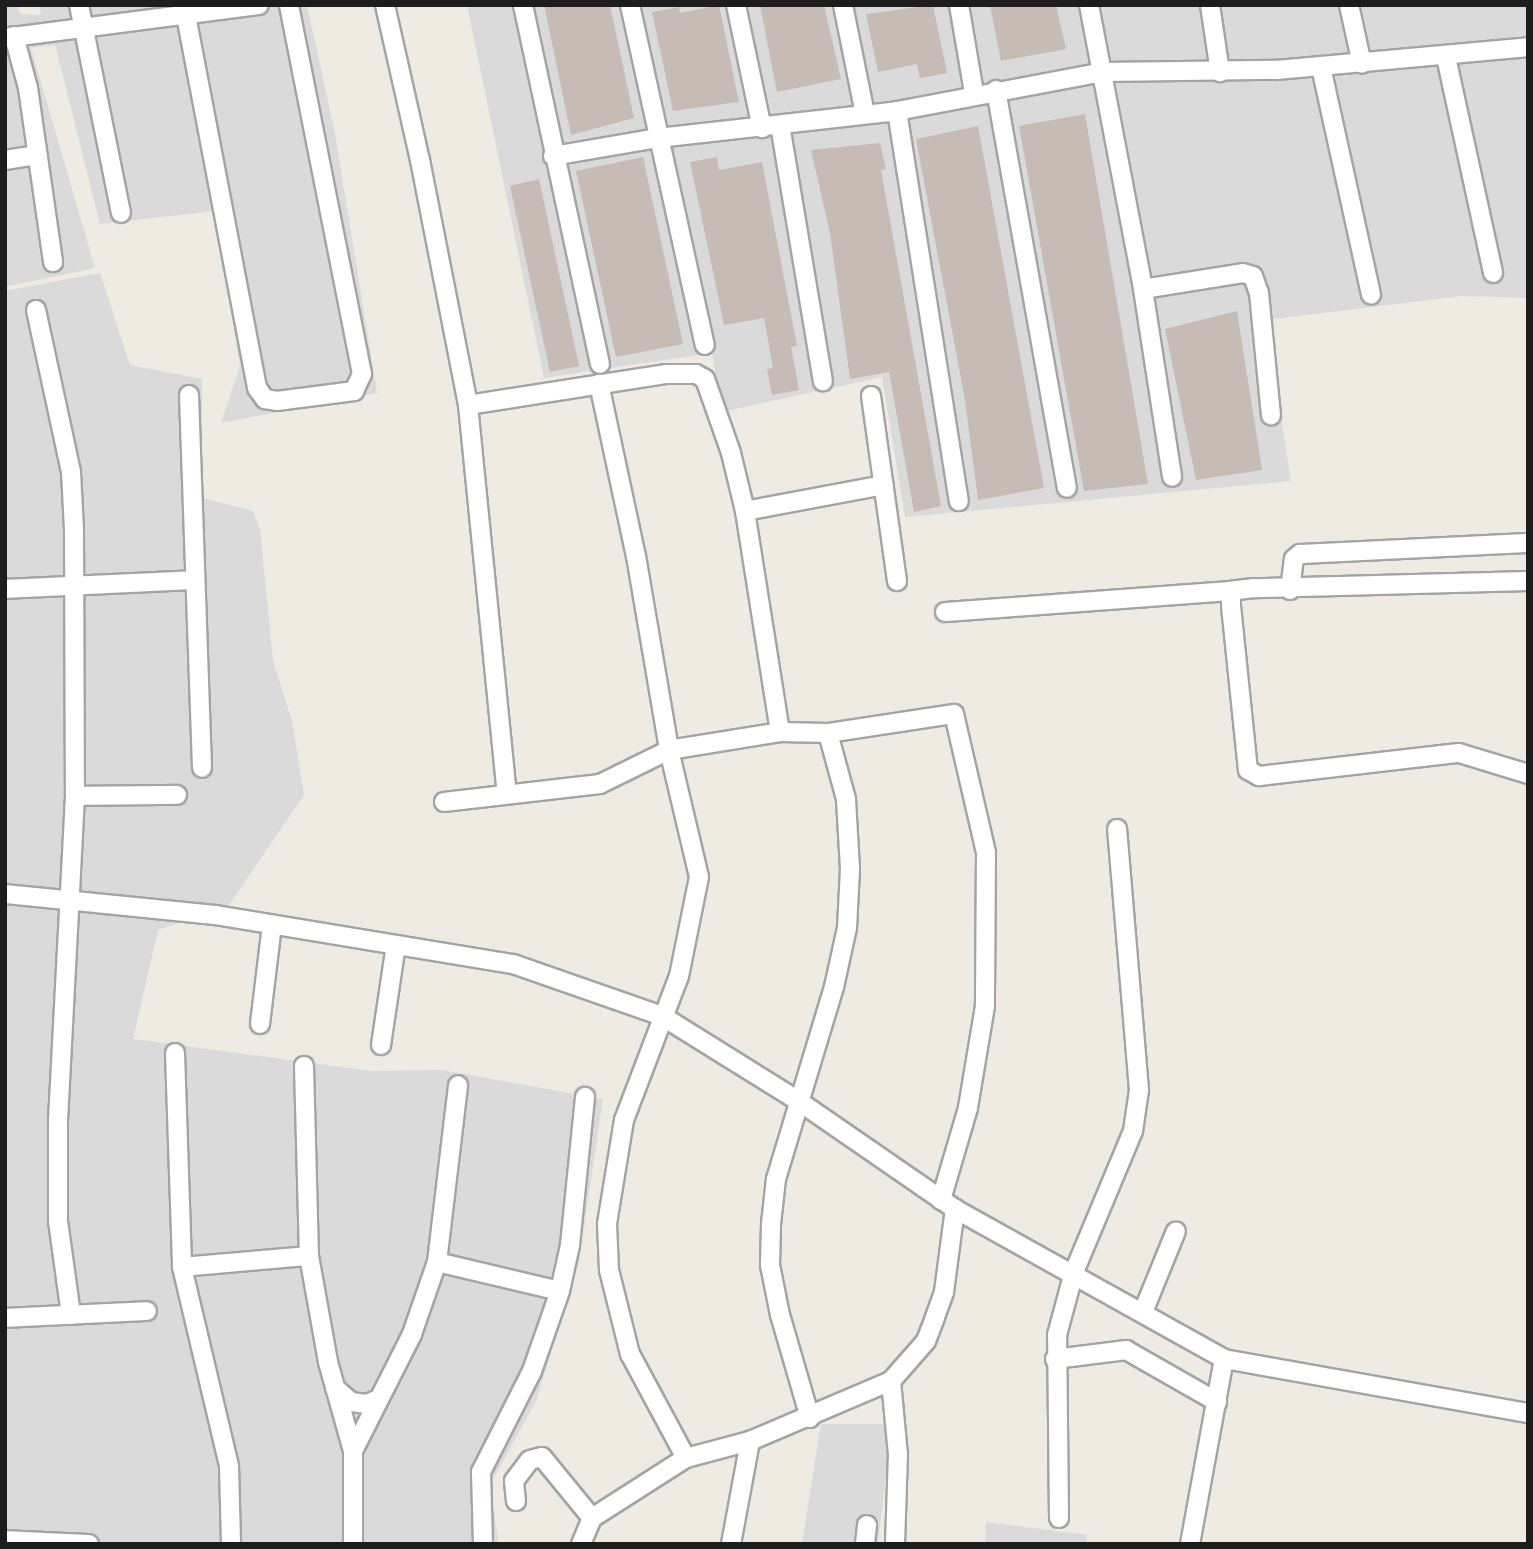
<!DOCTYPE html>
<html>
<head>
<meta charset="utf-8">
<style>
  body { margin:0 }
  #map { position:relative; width:1533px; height:1549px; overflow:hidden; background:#efeae2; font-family:Lato,sans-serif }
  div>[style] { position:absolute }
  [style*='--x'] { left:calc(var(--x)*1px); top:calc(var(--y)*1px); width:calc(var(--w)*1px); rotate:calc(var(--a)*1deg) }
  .residential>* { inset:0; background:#dbdada }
  .building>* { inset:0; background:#c7bbb5 }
  .roads { filter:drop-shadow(2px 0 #a4a4a4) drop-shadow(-2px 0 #a4a4a4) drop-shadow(0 2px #a4a4a4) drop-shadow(0 -2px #a4a4a4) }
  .minor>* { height:18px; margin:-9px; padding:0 9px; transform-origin:9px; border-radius:9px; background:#fff }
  span { translate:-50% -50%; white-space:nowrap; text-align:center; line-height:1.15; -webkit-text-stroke:6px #fff; paint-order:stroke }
  .frame { position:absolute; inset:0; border:7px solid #1d1d1d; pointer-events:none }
</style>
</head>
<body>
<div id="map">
  <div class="residential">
    <i style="clip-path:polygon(5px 5px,18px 5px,20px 14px,41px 15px,39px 5px,307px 5px,335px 134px,377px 393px,221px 423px,240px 366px,215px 211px,100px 224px,55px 45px,31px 48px,95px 268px,5px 287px)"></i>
    <i style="clip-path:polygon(467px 5px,1528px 5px,1528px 298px,1462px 296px,1265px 320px,1291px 481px,905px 517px,882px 377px,722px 412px,712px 353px,544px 378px)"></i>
    <i style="clip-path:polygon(100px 273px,130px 365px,202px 379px,202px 498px,253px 511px,260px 529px,273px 661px,292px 721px,304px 795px,229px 905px,158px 930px,133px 1039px,371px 1071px,442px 1070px,603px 1099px,579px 1261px,536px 1401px,491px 1483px,498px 1544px,5px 1544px,5px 291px)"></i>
    <i style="clip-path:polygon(821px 1424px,892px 1424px,878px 1544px,802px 1544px)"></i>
    <i style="clip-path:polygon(986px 1522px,1087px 1535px,1087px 1544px,985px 1544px)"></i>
  </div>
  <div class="building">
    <i style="clip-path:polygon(544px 5px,610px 5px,634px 118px,571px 135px)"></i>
    <i style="clip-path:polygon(719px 5px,739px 102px,673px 111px,652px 12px,679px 7px,680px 13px)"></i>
    <i style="clip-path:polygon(760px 5px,824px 5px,841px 79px,777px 92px)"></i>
    <i style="clip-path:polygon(933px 5px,947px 73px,920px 78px,917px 64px,878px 72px,866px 14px)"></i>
    <i style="clip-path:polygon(990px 5px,1056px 5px,1066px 49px,1001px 61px)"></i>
    <i style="clip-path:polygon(1085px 114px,1148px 484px,1084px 491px,1019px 126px)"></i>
    <i style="clip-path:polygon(978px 126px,1044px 488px,978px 500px,965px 400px,916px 139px)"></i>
    <i style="clip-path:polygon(880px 143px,886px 169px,881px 170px,941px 506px,914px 512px,889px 372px,850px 379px,830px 233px,811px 150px)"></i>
    <i style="clip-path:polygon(643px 157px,683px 344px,616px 357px,576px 171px)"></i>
    <i style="clip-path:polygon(717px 157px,719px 170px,762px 162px,797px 346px,791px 347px,799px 390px,772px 395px,767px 369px,773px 368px,764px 318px,724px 325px,690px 162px)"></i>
    <i style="clip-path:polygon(539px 179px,579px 366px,550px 372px,510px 186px)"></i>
    <i style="clip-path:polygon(1237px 311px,1262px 470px,1196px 480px,1165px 329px)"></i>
  </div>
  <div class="roads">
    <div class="minor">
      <i style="--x:79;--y:5;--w:212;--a:78.6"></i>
      <i style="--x:184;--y:5;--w:390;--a:79.2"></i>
      <i style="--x:257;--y:388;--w:14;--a:54"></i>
      <i style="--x:265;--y:399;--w:12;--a:9"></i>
      <i style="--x:277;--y:401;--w:78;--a:-7.4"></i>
      <i style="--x:354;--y:391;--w:19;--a:-65"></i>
      <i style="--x:362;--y:374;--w:376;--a:-101.2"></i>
      <i style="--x:385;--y:5;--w:159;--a:77.3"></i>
      <i style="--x:420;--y:160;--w:250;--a:78.9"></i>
      <i style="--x:468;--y:405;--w:390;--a:84.3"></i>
      <i style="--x:523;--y:5;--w:367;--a:77.9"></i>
      <i style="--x:630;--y:5;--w:348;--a:77.6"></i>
      <i style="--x:736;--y:5;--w:126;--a:78.1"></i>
      <i style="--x:843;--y:5;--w:111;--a:78.6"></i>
      <i style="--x:959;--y:5;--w:89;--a:80.3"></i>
      <i style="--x:1089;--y:5;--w:289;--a:79.2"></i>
      <i style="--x:1143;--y:289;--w:190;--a:81.2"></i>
      <i style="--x:1210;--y:5;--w:68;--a:81.5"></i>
      <i style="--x:1349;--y:5;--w:60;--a:77.6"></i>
      <i style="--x:14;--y:36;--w:54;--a:74.9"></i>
      <i style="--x:28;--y:88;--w:176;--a:81.8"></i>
      <i style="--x:5;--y:38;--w:256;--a:-7.4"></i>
      <i style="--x:1446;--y:57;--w:221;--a:77.7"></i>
      <i style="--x:1321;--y:67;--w:233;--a:77.6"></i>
      <i style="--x:996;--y:90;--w:404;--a:79.9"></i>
      <i style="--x:897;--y:111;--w:395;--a:81"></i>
      <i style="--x:780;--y:125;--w:260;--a:80.5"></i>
      <i style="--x:553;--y:156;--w:107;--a:-9.7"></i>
      <i style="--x:658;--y:138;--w:241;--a:-6.4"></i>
      <i style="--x:897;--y:111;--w:210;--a:-10.7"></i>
      <i style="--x:1103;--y:72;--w:174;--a:-0.7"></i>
      <i style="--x:1277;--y:70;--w:252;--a:-5.2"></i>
      <i style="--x:5;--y:160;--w:33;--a:-9"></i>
      <i style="--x:1143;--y:289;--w:101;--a:-9.1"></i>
      <i style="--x:1243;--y:273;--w:10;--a:17"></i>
      <i style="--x:1253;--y:276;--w:18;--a:71"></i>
      <i style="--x:1259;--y:293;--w:123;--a:84.4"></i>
      <i style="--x:36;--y:310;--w:166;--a:77.8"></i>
      <i style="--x:71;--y:472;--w:58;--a:87"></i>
      <i style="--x:74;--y:530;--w:266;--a:89.8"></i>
      <i style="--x:75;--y:796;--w:327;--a:93"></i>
      <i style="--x:58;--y:1123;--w:98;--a:90"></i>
      <i style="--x:58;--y:1221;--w:95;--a:82.1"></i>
      <i style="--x:599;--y:384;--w:176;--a:77.9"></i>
      <i style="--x:636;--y:556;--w:197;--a:80.3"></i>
      <i style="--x:669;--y:750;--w:130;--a:76.7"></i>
      <i style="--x:699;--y:877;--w:101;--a:101.4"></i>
      <i style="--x:679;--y:976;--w:154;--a:110.9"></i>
      <i style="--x:624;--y:1120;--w:105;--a:99.3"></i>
      <i style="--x:607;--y:1224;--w:46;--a:87.5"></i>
      <i style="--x:609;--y:1270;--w:87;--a:76"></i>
      <i style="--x:630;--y:1354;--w:118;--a:61.7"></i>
      <i style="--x:189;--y:395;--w:373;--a:88"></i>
      <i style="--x:871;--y:396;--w:187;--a:82"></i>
      <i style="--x:468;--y:405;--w:201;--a:-8.9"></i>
      <i style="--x:667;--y:374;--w:29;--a:0"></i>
      <i style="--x:696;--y:374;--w:10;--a:29"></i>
      <i style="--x:705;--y:379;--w:78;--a:70.6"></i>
      <i style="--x:731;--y:453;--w:60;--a:76.4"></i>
      <i style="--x:745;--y:511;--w:224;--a:81"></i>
      <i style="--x:745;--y:511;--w:141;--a:-10.6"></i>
      <i style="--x:1528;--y:581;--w:274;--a:178.5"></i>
      <i style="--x:1254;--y:588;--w:23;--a:173"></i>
      <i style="--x:1231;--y:591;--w:15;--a:90"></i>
      <i style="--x:1231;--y:606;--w:165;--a:84.1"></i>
      <i style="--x:1248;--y:770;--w:13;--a:29"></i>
      <i style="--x:1259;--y:776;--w:201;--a:-6.6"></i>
      <i style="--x:1459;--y:753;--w:72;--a:16.9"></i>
      <i style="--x:5;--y:589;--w:190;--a:-2.7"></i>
      <i style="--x:1290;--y:590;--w:31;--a:-83"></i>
      <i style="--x:1294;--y:559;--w:8;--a:-40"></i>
      <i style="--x:1300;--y:554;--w:228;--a:-2.8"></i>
      <i style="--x:945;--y:612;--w:287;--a:-4.2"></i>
      <i style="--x:75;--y:796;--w:102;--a:-0.6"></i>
      <i style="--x:444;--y:802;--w:157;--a:-6.6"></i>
      <i style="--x:600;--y:784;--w:77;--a:-26.2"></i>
      <i style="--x:669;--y:750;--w:112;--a:-9.2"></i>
      <i style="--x:780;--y:732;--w:48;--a:1.2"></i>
      <i style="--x:828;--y:733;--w:127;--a:-8.6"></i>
      <i style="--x:954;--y:714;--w:143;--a:77"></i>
      <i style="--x:986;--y:853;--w:153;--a:90.4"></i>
      <i style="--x:985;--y:1006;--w:103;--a:99.5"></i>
      <i style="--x:968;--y:1108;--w:96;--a:106.4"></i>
      <i style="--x:5;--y:894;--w:212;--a:5.7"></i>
      <i style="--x:216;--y:915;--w:301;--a:9.4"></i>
      <i style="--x:513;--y:964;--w:158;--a:19.2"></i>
      <i style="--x:662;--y:1016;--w:159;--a:31.9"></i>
      <i style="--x:797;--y:1100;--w:192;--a:34.6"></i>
      <i style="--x:955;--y:1209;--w:308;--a:29.1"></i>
      <i style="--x:1224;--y:1359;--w:309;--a:10.1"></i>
      <i style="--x:260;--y:1024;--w:100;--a:-83.1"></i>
      <i style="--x:381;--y:1045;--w:101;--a:-81.5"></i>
      <i style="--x:175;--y:1053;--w:214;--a:88.1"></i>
      <i style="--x:182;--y:1267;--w:204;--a:76.7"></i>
      <i style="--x:229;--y:1466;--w:78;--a:88.5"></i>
      <i style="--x:304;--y:1066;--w:190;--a:88.5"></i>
      <i style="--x:309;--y:1256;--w:108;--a:79.8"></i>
      <i style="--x:328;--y:1362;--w:92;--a:74.3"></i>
      <i style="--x:353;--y:1451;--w:93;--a:90"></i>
      <i style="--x:437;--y:1262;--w:126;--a:13.3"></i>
      <i style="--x:182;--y:1267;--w:127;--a:-5"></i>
      <i style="--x:1143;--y:1312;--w:87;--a:-67.8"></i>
      <i style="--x:5;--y:1318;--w:142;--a:-2.8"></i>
      <i style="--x:1055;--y:1359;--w:72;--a:-7.2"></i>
      <i style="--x:1126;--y:1350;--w:105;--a:29.7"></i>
      <i style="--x:335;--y:1388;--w:21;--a:41"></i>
      <i style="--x:351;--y:1402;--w:16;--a:7"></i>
      <i style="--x:367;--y:1404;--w:12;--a:-24"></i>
      <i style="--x:810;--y:1418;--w:107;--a:-106.2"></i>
      <i style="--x:780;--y:1315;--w:51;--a:-101.3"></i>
      <i style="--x:770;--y:1265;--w:41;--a:-88.6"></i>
      <i style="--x:771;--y:1224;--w:45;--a:-83.7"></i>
      <i style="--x:776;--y:1179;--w:201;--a:-73.2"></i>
      <i style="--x:834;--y:987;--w:60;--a:-77.6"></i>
      <i style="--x:847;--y:928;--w:59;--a:-87.1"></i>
      <i style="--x:850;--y:869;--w:70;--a:-93.3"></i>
      <i style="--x:846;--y:799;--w:68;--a:-105.3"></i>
      <i style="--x:353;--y:1451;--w:131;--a:-63.2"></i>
      <i style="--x:412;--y:1334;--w:76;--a:-70.9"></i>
      <i style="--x:437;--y:1262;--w:178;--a:-83.2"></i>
      <i style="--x:516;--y:1501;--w:20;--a:-96"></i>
      <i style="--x:514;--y:1481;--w:26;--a:-53"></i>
      <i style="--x:530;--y:1460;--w:12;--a:-14"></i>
      <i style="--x:542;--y:1457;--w:79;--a:50.7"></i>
      <i style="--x:1059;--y:1518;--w:183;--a:-90.6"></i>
      <i style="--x:1057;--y:1335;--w:65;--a:-74.9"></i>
      <i style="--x:1074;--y:1272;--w:153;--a:-67.3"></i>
      <i style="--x:1133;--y:1131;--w:41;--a:-81.7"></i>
      <i style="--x:1139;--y:1090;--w:262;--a:-94.8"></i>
      <i style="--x:5;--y:1540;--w:84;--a:2.7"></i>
      <i style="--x:483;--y:1544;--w:72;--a:-91.6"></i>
      <i style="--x:481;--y:1472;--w:113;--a:-63.2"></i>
      <i style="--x:532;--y:1371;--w:85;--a:-70.7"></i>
      <i style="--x:560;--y:1291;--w:47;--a:-77.7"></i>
      <i style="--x:570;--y:1245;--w:149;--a:-84.2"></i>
      <i style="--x:581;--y:1544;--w:28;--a:-67"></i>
      <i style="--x:592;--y:1518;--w:112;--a:-32.6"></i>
      <i style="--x:686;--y:1458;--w:66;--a:-14.9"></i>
      <i style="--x:750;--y:1441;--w:153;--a:-23.1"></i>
      <i style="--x:731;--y:1544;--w:105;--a:-79.5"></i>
      <i style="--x:865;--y:1544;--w:19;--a:-84"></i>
      <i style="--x:895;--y:1544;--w:89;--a:-88.1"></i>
      <i style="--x:898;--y:1455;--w:74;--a:-95.4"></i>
      <i style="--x:891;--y:1381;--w:53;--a:-48.8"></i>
      <i style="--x:926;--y:1341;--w:26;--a:-69"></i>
      <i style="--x:935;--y:1317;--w:27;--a:-70"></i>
      <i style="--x:944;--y:1292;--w:84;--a:-82.5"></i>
      <i style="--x:1190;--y:1544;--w:188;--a:-79.6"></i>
    </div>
  </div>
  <div class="frame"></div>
</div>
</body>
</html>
